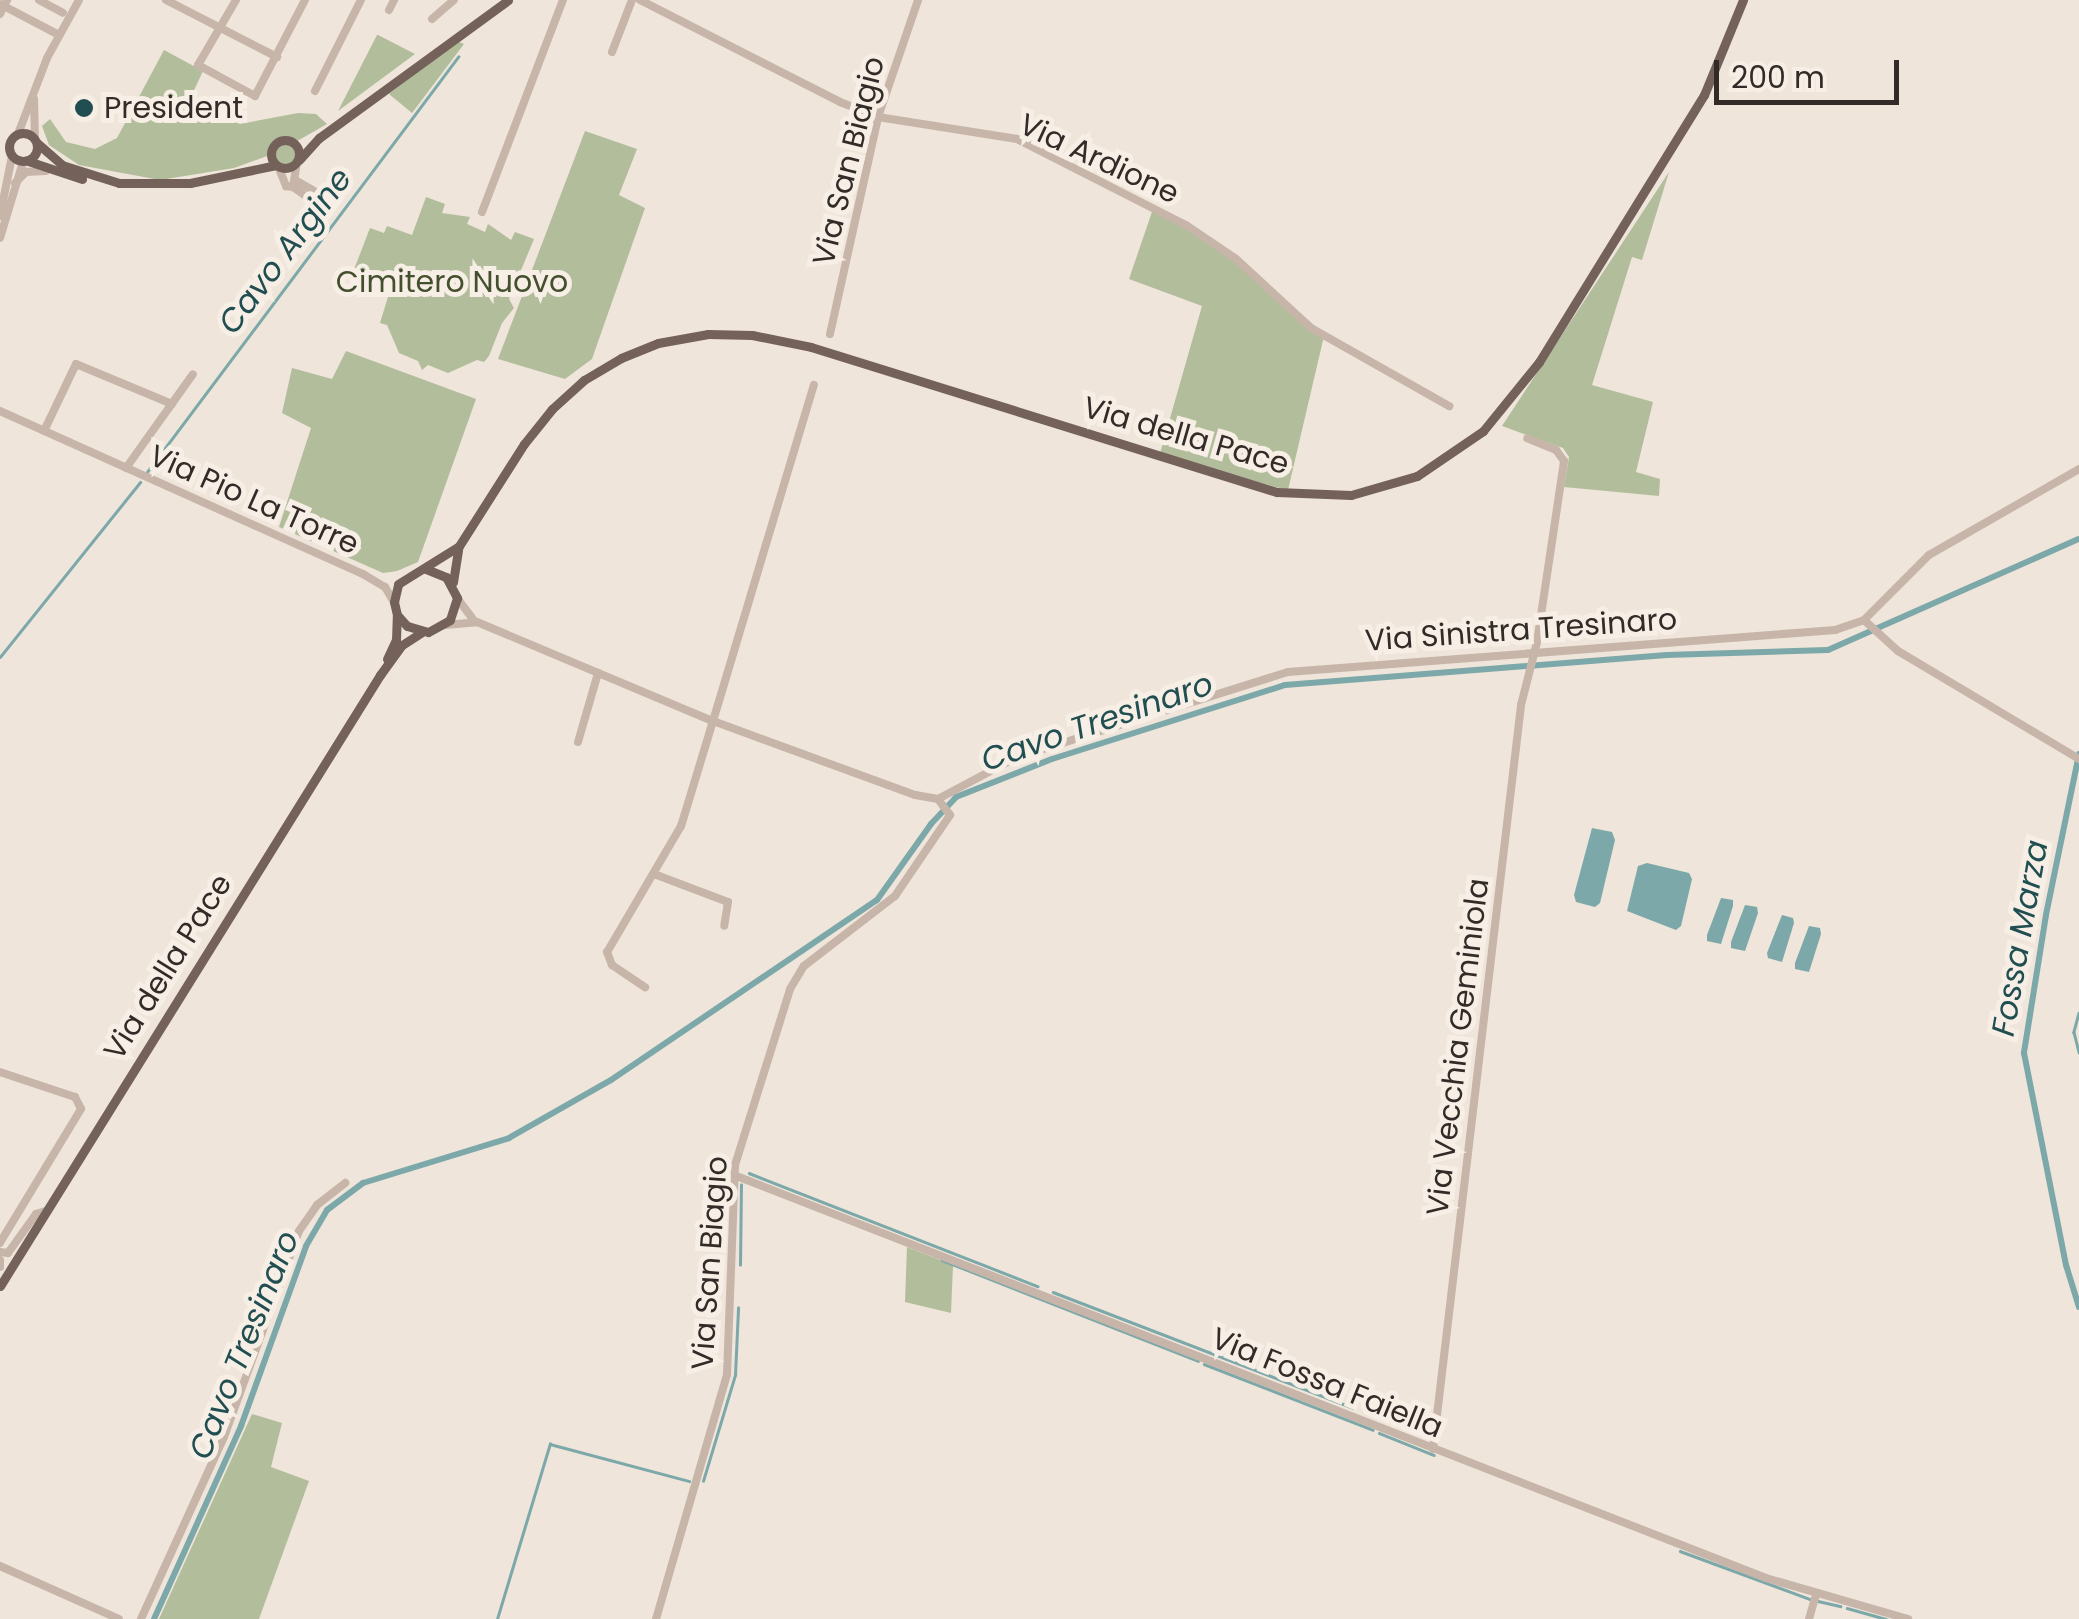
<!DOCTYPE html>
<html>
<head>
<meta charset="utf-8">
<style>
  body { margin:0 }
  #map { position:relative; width:2079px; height:1619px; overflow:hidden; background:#efe5da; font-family:Poppins,sans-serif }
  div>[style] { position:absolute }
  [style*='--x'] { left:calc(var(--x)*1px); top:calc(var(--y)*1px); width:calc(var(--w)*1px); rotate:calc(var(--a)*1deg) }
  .green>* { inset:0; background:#b2bd9c }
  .water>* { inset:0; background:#7ca8a9 }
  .stream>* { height:2.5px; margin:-1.25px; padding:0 1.25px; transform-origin:1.25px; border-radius:1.25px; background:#7ca8a9 }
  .canal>* { height:6px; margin:-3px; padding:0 3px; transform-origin:3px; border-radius:3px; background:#7ca8a9 }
  .minor>* { height:8px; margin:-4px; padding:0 4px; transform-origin:4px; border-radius:4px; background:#c6b5a8 }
  .major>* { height:9px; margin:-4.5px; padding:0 4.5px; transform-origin:4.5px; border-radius:4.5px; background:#74625a }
  .major>.ring { margin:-4.5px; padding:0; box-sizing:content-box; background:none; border:9px solid #74625a; border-radius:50% }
  .dots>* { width:28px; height:28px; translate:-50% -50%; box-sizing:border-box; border:5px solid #f7efe6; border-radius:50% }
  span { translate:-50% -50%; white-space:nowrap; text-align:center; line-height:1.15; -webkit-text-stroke:10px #f7efe6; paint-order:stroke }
  .poi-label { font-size:30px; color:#332b27 }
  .left { translate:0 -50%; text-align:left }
  .street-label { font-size:30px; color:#332b27 }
  .park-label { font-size:30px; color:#434f2d }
  .water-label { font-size:32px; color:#214e51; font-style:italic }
  .scale { position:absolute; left:1714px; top:60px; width:185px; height:45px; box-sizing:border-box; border:5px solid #332b27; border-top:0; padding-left:12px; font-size:30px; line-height:35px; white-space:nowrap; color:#332b27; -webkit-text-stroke:8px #f7efe6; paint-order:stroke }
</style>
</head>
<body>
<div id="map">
  <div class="green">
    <i style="clip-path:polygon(378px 35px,415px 54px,338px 111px,377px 35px)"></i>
    <i style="clip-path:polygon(457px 41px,464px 44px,412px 113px,389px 94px)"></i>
    <i style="clip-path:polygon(164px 50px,203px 71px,188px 103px,240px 124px,298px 113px,316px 114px,327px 124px,292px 144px,297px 156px,289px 165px,278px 163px,273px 154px,234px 168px,160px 180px,79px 165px,49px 145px,42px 126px,50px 119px,66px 142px,95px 149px,117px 138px)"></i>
    <i style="clip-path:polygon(585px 131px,637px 149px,619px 195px,645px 208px,592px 359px,565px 379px,498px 359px)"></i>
    <i style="clip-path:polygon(1669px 172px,1642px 260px,1632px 257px,1592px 385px,1653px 402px,1636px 472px,1660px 479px,1659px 496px,1564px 487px,1569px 457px,1563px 448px,1502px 426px)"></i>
    <i style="clip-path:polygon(426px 197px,445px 204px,442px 213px,470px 217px,467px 224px,485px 232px,488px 224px,511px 240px,515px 232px,534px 239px,509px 299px,514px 308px,502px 323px,489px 356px,484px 362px,477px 360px,448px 373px,428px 365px,422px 370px,418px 361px,399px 353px,387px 325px,380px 323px,391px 287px,353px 272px,370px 228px,384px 233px,387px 226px,412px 235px)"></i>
    <i style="clip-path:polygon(1153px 209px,1199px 232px,1324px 336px,1288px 490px,1159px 457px,1202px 306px,1129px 279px)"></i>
    <i style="clip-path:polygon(346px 351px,476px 399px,418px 562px,397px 571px,383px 573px,279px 527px,311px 428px,282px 413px,292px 368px,332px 379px)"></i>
    <i style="clip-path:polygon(907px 1247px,953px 1265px,951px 1313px,905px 1302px)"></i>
    <i style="clip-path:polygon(252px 1414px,282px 1423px,271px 1467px,309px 1481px,259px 1619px,159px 1619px)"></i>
  </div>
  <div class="water">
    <i style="clip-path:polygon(1592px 828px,1612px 832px,1615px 840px,1600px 903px,1595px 907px,1576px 902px,1574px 895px)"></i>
    <i style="clip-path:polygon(1647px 863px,1689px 873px,1692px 879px,1681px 926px,1676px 930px,1627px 911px,1638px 866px)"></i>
    <i style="clip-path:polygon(1721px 898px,1733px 900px,1733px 906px,1721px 944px,1707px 941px,1707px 935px)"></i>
    <i style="clip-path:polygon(1745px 905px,1757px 907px,1758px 913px,1745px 951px,1731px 948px,1731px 942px)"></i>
    <i style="clip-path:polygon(1782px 915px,1793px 918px,1794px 923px,1782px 962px,1768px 958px,1767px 953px)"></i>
    <i style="clip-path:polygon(1809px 926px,1820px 928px,1821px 934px,1809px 972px,1795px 969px,1795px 963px)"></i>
  </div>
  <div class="stream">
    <i style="--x:147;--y:472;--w:519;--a:-53.15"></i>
    <i style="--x:0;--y:657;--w:224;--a:-51.3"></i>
    <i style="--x:2079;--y:1013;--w:20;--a:105"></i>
    <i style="--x:2074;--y:1032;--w:21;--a:76"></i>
    <i style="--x:749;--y:1173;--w:310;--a:21.4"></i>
    <i style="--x:942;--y:1260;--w:275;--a:21.5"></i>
    <i style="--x:740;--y:1265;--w:80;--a:-89.3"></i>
    <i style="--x:1053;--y:1292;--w:322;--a:21.1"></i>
    <i style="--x:1204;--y:1364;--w:181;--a:21.3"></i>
    <i style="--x:1379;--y:1433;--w:59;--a:21.8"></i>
    <i style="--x:703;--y:1481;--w:111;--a:-73.2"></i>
    <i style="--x:735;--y:1375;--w:67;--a:-87.4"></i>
    <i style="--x:1680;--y:1551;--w:139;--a:20.3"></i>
    <i style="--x:1818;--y:1601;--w:23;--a:13"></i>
    <i style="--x:1847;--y:1608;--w:41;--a:15.8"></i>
    <i style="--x:497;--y:1619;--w:183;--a:-73.2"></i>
    <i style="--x:550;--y:1444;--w:144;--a:14.9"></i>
  </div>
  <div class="canal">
    <i style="--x:2079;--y:754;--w:164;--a:101.6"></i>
    <i style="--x:2046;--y:915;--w:140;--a:99.1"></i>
    <i style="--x:2024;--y:1053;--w:216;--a:78.8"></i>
    <i style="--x:2066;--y:1265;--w:44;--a:72.8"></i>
    <i style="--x:154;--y:1619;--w:212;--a:-65.7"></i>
    <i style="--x:241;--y:1426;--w:191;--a:-70.1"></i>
    <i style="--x:306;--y:1246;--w:42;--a:-59.7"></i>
    <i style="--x:327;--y:1210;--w:45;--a:-36.9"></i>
    <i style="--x:363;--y:1183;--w:153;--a:-17.1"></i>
    <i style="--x:509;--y:1138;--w:117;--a:-29.6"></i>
    <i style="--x:611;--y:1080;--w:321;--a:-34.1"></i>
    <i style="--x:877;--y:900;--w:93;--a:-54.6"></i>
    <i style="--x:931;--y:824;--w:37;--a:-47"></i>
    <i style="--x:956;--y:797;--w:103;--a:-21.6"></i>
    <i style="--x:1052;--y:759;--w:244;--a:-17.6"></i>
    <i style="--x:1285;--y:685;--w:383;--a:-4.5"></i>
    <i style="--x:1667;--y:655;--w:161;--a:-1.8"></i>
    <i style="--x:1828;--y:650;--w:274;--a:-23.9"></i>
  </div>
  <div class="minor">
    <i style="--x:39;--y:0;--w:27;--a:28"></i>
    <i style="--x:166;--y:0;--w:125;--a:27.2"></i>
    <i style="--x:236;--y:0;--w:75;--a:120.3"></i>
    <i style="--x:198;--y:65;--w:65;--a:28.5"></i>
    <i style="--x:255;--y:96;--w:108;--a:-62.5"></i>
    <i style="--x:640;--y:0;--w:225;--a:27"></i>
    <i style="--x:840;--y:102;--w:41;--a:21.5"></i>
    <i style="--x:878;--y:117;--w:141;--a:9"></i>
    <i style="--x:1017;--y:139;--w:190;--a:27"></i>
    <i style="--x:1186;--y:225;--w:59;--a:34"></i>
    <i style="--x:1235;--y:258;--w:103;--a:42.6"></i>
    <i style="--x:1311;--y:328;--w:159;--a:29.5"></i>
    <i style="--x:0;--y:4;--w:67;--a:27.7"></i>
    <i style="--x:389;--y:10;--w:11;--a:-63"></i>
    <i style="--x:0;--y:14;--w:16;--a:-63"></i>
    <i style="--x:432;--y:19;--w:29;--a:-41"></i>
    <i style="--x:612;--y:52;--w:56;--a:-69"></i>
    <i style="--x:315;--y:91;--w:102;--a:-63.2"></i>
    <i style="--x:34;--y:99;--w:40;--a:88.6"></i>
    <i style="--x:18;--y:134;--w:81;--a:-69.1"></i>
    <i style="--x:47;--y:58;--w:66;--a:-61.1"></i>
    <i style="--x:278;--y:166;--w:22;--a:68"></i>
    <i style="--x:286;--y:186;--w:7;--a:8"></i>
    <i style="--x:293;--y:187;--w:25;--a:-81"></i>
    <i style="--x:15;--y:183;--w:16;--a:-45"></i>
    <i style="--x:26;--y:172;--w:20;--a:-3"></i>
    <i style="--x:293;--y:187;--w:35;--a:35"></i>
    <i style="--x:322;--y:207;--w:7;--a:-16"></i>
    <i style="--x:329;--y:205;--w:6;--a:-99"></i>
    <i style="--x:328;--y:199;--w:36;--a:-150"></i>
    <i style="--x:482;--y:212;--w:227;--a:-69.1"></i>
    <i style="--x:0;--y:216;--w:61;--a:-78.7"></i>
    <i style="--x:0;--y:238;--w:79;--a:-73.2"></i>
    <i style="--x:830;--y:334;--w:222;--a:-77.5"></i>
    <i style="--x:878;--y:117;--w:124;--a:-71.1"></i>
    <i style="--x:0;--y:411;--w:398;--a:24.2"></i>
    <i style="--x:363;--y:574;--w:26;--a:31"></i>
    <i style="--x:385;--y:587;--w:17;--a:59"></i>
    <i style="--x:44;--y:431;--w:74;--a:-64.5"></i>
    <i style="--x:76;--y:364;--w:104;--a:22.6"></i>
    <i style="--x:126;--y:468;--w:115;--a:-54.5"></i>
    <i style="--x:457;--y:598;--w:26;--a:53"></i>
    <i style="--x:1864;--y:620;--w:46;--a:42.4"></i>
    <i style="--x:1898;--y:651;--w:211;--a:30.8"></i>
    <i style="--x:445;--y:625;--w:32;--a:-5"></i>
    <i style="--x:477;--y:622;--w:256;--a:22.8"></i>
    <i style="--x:713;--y:721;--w:110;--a:106.9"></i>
    <i style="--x:681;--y:826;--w:146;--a:120.4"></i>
    <i style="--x:607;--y:952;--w:14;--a:69"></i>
    <i style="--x:612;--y:965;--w:40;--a:34"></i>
    <i style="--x:578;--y:742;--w:72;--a:-73.8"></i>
    <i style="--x:938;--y:799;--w:87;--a:-28"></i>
    <i style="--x:1015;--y:758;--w:286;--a:-17.5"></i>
    <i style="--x:1288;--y:672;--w:549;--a:-4.39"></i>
    <i style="--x:1835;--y:630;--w:31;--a:-19"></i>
    <i style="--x:1864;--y:620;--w:92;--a:-45"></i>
    <i style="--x:1929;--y:555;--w:173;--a:-29.8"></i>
    <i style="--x:654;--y:874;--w:79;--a:20.7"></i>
    <i style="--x:728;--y:902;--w:24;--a:99"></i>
    <i style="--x:0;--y:1072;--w:79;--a:18.4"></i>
    <i style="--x:75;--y:1097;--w:13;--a:63"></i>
    <i style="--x:81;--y:1109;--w:157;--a:121.2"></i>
    <i style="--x:734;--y:1175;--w:1108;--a:21.33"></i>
    <i style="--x:1766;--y:1578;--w:148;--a:16.1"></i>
    <i style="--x:0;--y:1252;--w:8;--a:7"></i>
    <i style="--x:8;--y:1253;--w:48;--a:-54.3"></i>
    <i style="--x:36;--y:1214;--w:10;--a:-17"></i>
    <i style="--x:0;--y:1260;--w:7;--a:90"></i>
    <i style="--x:1433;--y:1449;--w:749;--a:-83.25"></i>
    <i style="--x:1521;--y:705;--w:65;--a:-75.7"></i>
    <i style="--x:1537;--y:642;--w:183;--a:-81.5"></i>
    <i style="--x:1564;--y:461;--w:14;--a:-126"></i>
    <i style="--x:1556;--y:450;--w:31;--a:-158"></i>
    <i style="--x:0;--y:1566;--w:130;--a:24"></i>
    <i style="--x:141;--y:1619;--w:200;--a:-65.5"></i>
    <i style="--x:224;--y:1437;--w:219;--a:-70"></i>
    <i style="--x:299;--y:1231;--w:32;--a:-55"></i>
    <i style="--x:317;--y:1205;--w:36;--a:-38"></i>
    <i style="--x:656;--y:1619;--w:255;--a:-73.8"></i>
    <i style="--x:727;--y:1374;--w:209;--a:-87.8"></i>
    <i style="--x:735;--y:1165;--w:184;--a:-72.6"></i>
    <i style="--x:790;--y:989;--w:27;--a:-59"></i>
    <i style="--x:804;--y:966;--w:115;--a:-37.6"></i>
    <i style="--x:895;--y:896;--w:98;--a:-55.8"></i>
    <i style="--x:950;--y:815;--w:20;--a:-127"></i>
    <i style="--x:938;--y:799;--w:23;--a:-170"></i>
    <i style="--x:915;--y:795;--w:215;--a:-159.9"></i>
    <i style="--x:713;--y:721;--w:351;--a:-73.3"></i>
    <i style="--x:1809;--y:1619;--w:26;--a:-74"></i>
  </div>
  <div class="major">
    <i class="ring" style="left:9px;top:133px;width:19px;height:19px"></i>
    <i class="ring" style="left:271px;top:140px;width:19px;height:19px"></i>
    <i style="--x:37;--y:143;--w:33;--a:41"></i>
    <i style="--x:62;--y:165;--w:60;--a:17.5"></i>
    <i style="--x:119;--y:183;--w:71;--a:0"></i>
    <i style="--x:190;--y:183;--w:88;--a:-11.8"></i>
    <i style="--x:299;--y:160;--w:30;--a:-48"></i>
    <i style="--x:319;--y:138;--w:234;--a:-36.1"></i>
    <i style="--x:28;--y:161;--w:57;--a:18.4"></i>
    <i style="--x:426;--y:569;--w:22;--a:22"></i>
    <i style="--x:446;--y:577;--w:24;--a:62"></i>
    <i style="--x:457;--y:598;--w:23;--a:108"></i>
    <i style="--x:450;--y:620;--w:25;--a:151"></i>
    <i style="--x:428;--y:632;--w:22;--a:-164"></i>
    <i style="--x:407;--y:626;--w:15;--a:-132"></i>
    <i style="--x:397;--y:615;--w:13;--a:-103"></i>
    <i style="--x:394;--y:602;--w:18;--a:-77"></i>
    <i style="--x:398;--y:584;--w:72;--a:-31.9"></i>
    <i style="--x:459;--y:546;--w:121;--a:-57.5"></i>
    <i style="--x:524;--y:444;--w:45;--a:-51.3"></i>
    <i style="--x:552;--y:409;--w:43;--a:-42.2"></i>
    <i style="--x:584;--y:380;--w:43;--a:-30.7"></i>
    <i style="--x:621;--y:358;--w:40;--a:-22"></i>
    <i style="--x:658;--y:343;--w:51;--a:-10.2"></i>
    <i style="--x:708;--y:334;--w:44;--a:1.3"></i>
    <i style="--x:752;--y:335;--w:60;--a:11.5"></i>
    <i style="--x:811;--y:347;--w:488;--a:17.3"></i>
    <i style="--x:1277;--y:492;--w:74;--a:2.3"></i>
    <i style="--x:1351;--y:495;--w:69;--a:-16.1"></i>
    <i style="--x:1417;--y:476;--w:80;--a:-34.3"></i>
    <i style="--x:1483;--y:431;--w:89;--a:-50.9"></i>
    <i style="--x:1539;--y:362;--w:314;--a:-58.3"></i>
    <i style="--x:1704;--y:95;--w:103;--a:-67.7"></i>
    <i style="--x:453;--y:582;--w:33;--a:-81"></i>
    <i style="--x:387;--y:659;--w:21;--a:-65"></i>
    <i style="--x:396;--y:640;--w:24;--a:-88"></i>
    <i style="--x:0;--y:1286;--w:720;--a:-58.12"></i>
    <i style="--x:380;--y:675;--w:37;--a:-54"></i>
    <i style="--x:402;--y:645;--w:24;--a:-33"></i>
  </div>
  <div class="dots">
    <i style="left:84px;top:108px;background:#214e51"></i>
  </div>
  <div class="poi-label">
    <span class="left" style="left:104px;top:108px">President</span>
  </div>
  <div class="street-label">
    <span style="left:1099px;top:159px;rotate:25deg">Via Ardione</span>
    <span style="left:849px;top:161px;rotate:-76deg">Via San Biagio</span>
    <span style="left:1186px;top:436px;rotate:16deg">Via della Pace</span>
    <span style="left:254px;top:500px;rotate:24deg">Via Pio La Torre</span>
    <span style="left:1521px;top:630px;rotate:-4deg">Via Sinistra Tresinaro</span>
    <span style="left:168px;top:967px;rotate:-58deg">Via della Pace</span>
    <span style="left:1458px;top:1047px;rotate:-83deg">Via Vecchia Geminiola</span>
    <span style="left:710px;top:1263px;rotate:-86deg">Via San Biagio</span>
    <span style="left:1327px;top:1383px;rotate:22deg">Via Fossa Faiella</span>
  </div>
  <div class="park-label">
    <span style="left:452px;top:282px">Cimitero Nuovo</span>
  </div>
  <div class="water-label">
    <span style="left:285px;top:251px;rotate:-53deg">Cavo Argine</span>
    <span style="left:1097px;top:722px;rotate:-19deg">Cavo Tresinaro</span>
    <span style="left:2020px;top:938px;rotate:-80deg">Fossa Marza</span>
    <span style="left:244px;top:1345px;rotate:-68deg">Cavo Tresinaro</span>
  </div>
  <div class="scale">200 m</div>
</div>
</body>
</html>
